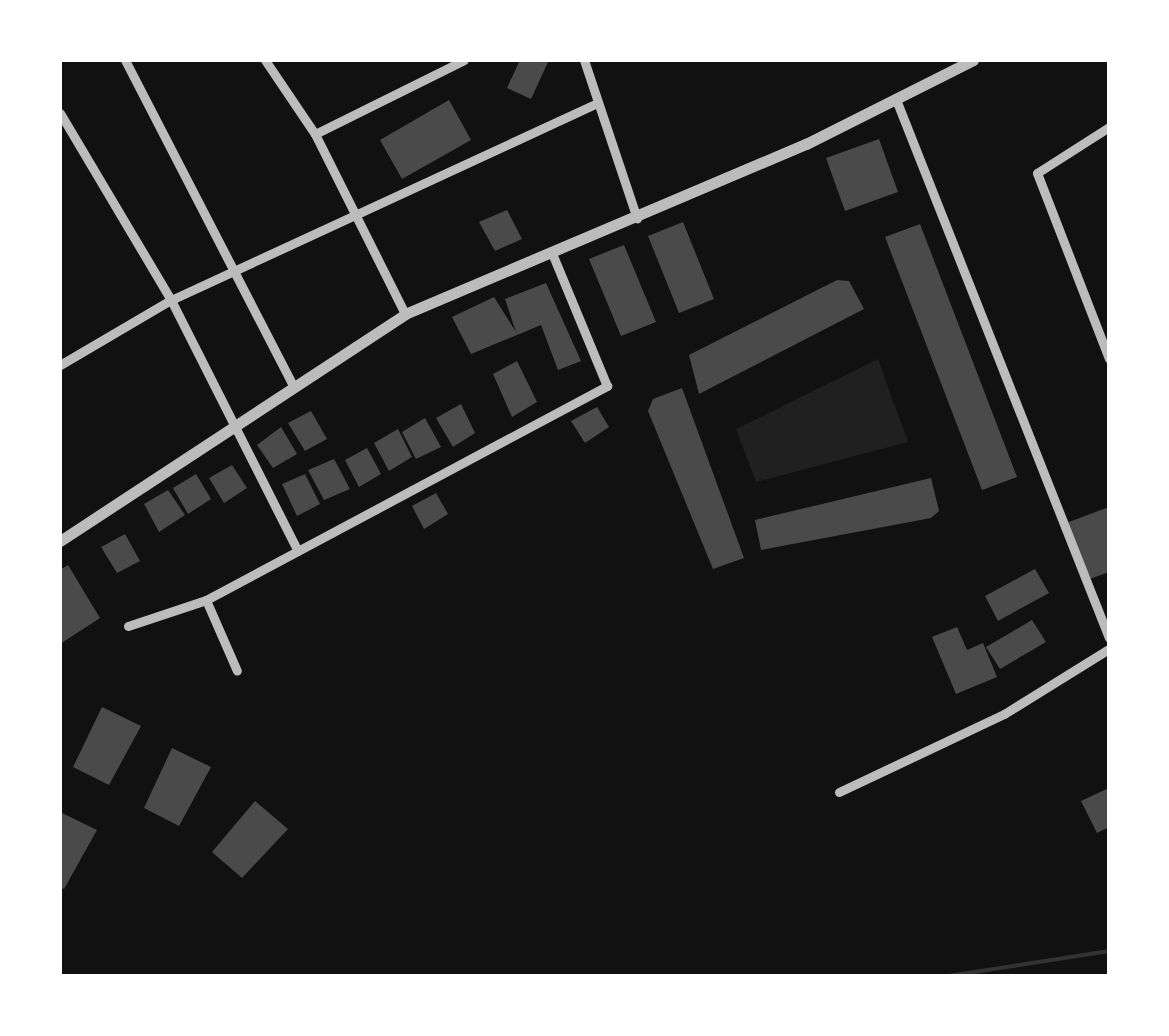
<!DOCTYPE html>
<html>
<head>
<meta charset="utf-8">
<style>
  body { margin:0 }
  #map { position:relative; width:1169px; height:1036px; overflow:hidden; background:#111; font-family:"IBM Plex Sans",sans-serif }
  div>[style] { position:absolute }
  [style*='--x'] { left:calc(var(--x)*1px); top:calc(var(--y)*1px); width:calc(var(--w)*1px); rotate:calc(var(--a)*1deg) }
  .green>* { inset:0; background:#202020 }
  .stream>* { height:4px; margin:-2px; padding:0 2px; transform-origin:2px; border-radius:2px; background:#333 }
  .building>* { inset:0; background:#4a4a4a }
  .minor>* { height:9px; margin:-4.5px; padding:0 4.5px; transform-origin:4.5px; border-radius:4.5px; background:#bcbcbc }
  .tertiary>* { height:11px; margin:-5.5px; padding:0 5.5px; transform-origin:5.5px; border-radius:5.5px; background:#bcbcbc }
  span { translate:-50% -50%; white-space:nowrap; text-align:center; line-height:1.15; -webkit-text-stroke:10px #fff; paint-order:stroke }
  .frame { position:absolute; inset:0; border:62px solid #fff; pointer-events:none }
</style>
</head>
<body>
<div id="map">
  <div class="green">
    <i style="clip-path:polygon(878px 359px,908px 442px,756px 482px,736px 429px)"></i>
  </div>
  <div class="stream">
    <i style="--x:948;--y:976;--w:163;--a:-8.8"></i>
  </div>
  <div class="building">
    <i style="clip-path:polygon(520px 60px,549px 60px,531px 99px,507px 88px)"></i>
    <i style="clip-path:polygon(449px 100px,471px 140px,402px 179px,380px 140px)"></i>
    <i style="clip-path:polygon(879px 139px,898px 192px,845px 211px,826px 158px)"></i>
    <i style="clip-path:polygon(507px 210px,522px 239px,495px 251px,479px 222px)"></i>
    <i style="clip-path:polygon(683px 222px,714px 299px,679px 313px,648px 236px)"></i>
    <i style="clip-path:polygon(920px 224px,1017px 477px,982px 490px,885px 237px)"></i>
    <i style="clip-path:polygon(624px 245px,656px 322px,621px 336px,589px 259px)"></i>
    <i style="clip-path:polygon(837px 280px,849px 281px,864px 309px,699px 394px,689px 355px)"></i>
    <i style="clip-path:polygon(546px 283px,581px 361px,558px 370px,541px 325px,471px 354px,452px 317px,494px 297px,516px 332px,505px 299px)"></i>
    <i style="clip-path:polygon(517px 361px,537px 402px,512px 417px,493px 374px)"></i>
    <i style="clip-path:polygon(682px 388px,744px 558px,713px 569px,648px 411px,653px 399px)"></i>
    <i style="clip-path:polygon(461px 404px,475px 433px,453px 447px,436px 418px)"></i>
    <i style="clip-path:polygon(597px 407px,609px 427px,585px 443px,571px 421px)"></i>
    <i style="clip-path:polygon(311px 411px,327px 439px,305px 451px,288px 423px)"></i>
    <i style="clip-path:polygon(425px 418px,441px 447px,416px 459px,402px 432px)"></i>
    <i style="clip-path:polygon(281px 427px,297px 454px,273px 468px,257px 445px)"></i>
    <i style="clip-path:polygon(398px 429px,412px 457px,389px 471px,374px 443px)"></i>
    <i style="clip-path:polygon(367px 448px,381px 474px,359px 487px,345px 460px)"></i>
    <i style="clip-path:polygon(334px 459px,350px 489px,324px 500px,308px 470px)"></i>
    <i style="clip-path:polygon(232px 465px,247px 488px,224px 503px,209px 478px)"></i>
    <i style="clip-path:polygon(196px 474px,211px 499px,188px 514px,173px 488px)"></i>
    <i style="clip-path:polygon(305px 474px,320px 504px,297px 516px,282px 484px)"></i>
    <i style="clip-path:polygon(931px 478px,939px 511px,931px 518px,761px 550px,755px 520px)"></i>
    <i style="clip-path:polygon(168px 490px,185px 515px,159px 532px,144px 504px)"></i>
    <i style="clip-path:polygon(436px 493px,448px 514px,424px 529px,412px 506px)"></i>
    <i style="clip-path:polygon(1109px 507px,1109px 572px,1087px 580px,1066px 523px)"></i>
    <i style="clip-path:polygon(125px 534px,140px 561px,117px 573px,101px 547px)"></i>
    <i style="clip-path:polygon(68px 565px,100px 618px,60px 644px,60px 570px)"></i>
    <i style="clip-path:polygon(1035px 569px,1049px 593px,998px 621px,985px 596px)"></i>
    <i style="clip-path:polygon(1032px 620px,1046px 642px,1000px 669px,986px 647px)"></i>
    <i style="clip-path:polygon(957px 627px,967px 650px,983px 643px,997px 677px,956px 694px,932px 637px)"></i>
    <i style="clip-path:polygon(102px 707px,141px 726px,109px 785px,73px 767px)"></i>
    <i style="clip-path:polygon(172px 748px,211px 767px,179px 826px,144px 808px)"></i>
    <i style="clip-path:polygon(1109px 788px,1109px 827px,1097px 833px,1081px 801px)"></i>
    <i style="clip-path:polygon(255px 801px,288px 829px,242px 878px,212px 852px)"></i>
    <i style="clip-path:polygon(60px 812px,97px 830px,64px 889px,60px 887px)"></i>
  </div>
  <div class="minor">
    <i style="--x:125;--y:60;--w:368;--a:62.7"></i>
    <i style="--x:265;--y:60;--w:89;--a:56"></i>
    <i style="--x:315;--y:134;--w:201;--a:63.4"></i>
    <i style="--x:584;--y:60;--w:167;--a:71.5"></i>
    <i style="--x:897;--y:102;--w:576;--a:68.42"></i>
    <i style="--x:60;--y:113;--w:217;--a:59.3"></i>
    <i style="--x:171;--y:300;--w:281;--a:63.2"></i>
    <i style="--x:1109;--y:127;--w:85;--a:147.4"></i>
    <i style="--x:1037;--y:173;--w:199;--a:68.8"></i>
    <i style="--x:315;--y:134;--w:166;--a:-26.4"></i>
    <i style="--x:60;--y:365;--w:129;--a:-30.4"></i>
    <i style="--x:171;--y:300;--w:469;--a:-24.8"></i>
    <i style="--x:206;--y:600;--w:77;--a:66.4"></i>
    <i style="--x:128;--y:626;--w:82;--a:-18.4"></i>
    <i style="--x:206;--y:600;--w:455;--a:-28.1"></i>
    <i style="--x:607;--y:386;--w:146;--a:-112.5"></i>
    <i style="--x:839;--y:792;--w:183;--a:-25.3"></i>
    <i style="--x:1004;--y:714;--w:123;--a:-31.8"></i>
  </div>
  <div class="tertiary">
    <i style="--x:60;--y:541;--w:413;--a:-33.3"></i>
    <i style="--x:405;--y:314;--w:436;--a:-23"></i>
    <i style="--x:806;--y:144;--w:187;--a:-26.7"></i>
  </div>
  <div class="frame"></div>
</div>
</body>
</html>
